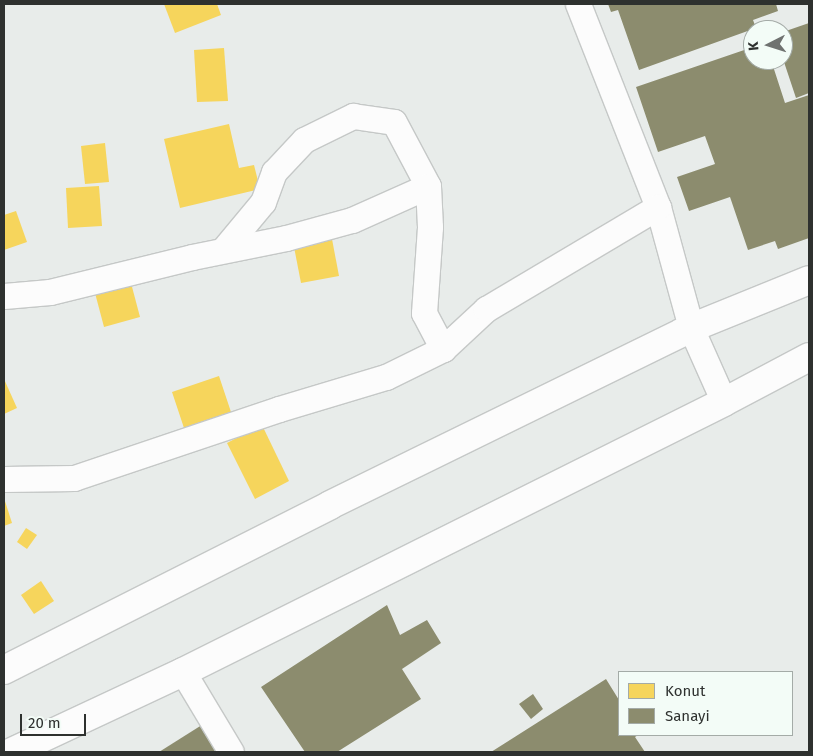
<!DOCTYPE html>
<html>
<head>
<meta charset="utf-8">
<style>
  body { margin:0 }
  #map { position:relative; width:813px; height:756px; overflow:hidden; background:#e8ecea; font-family:"Fira Sans",sans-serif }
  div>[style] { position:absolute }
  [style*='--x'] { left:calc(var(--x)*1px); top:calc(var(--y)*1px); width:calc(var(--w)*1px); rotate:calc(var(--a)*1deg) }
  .homes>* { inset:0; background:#f6d55c }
  .industry>* { inset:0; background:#8c8c6e }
  .roads { filter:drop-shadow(1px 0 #c5c8c7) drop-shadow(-1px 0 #c5c8c7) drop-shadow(0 1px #c5c8c7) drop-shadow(0 -1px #c5c8c7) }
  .minor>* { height:25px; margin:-12.5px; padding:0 12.5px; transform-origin:12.5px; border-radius:12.5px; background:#fcfcfc }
  .tertiary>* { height:28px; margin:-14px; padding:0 14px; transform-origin:14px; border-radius:14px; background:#fcfcfc }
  span { translate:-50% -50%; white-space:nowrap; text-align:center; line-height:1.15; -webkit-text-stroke:5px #f3fcf7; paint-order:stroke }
  .frame { position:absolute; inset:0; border:5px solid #2e312f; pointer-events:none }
  .legend { position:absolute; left:618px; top:671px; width:175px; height:65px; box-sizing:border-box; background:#f3fcf7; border:1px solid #a4aba7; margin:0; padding:6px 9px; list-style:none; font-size:15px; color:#2e312f }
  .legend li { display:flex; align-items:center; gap:10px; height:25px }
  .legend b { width:25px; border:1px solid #a4aba7 }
  .north { position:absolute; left:743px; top:20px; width:50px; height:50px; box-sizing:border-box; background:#f3fcf7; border:1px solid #a4aba7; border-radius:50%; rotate:265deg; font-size:14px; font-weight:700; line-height:20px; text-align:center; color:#2e312f }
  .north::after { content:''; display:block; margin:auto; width:18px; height:22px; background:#6f7270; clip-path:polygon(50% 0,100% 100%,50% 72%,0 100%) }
  .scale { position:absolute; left:20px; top:714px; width:66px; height:22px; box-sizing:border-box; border:2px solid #2e312f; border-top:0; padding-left:6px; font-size:15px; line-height:18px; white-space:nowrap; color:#2e312f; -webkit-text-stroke:4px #f3fcf7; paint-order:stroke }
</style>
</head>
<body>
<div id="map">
  <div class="homes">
    <i style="clip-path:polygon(164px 4px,217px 4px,221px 15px,175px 33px)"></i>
    <i style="clip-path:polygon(224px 48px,228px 101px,197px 102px,194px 50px)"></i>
    <i style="clip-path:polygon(229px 124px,239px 168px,254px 165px,260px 189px,180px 208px,164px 139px)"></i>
    <i style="clip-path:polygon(105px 143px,109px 182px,85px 184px,81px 146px)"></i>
    <i style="clip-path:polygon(99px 186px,102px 226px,68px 228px,66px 188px)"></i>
    <i style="clip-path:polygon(16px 211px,27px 242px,4px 250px,4px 215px)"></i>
    <i style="clip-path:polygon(332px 239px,339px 276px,301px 283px,294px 247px)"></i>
    <i style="clip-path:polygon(131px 283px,140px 317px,104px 327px,95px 293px)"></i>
    <i style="clip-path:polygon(219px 376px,231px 412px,184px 428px,172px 392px)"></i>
    <i style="clip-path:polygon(4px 379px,17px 408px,4px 414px)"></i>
    <i style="clip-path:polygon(262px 425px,289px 481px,255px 499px,227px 443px)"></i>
    <i style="clip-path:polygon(4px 498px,12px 523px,4px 526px)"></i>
    <i style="clip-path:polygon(26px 528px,37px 535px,27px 549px,17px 542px)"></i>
    <i style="clip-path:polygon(41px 581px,54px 601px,34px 614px,21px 595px)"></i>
  </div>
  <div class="industry">
    <i style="clip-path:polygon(608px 4px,776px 4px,778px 11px,753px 20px,756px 28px,639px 70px,618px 10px,611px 12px)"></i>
    <i style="clip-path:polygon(809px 23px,809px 93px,796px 98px,783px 59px,783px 32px)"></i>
    <i style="clip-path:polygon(753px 47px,753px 60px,771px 60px,785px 103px,809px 95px,809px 238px,778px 249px,775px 241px,748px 250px,730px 197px,689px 211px,677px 177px,715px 164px,705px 136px,658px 152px,636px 87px)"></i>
    <i style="clip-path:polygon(387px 605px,400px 635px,427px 620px,441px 643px,402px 669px,421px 699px,337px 752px,305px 752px,261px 687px)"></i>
    <i style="clip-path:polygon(606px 679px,619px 700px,619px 735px,638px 735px,635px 737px,645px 752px,491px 752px)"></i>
    <i style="clip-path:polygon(533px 694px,543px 709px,531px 719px,519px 704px)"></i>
    <i style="clip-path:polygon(205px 723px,222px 752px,159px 752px)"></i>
  </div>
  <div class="roads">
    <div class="minor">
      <i style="--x:578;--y:4;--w:218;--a:68.5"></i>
      <i style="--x:658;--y:207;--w:125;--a:74.7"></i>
      <i style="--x:691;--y:328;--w:81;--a:66"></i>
      <i style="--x:223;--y:250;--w:62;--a:-50.2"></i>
      <i style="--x:263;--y:202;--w:32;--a:-70"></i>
      <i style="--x:274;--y:172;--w:44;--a:-46.8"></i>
      <i style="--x:304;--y:140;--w:55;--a:-26.1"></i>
      <i style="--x:353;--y:116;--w:41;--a:8.3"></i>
      <i style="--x:394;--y:122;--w:72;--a:62"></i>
      <i style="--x:4;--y:296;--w:46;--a:-5"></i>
      <i style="--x:50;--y:292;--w:146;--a:-13.8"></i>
      <i style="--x:192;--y:257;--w:96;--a:-11.4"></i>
      <i style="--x:286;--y:238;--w:68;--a:-15.3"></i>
      <i style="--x:352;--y:220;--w:83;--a:-24.1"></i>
      <i style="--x:428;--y:186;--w:41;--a:87.2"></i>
      <i style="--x:430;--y:227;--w:86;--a:94"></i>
      <i style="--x:424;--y:313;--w:41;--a:62.2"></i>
      <i style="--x:4;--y:479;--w:70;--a:-0.8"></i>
      <i style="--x:74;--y:478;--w:216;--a:-18.6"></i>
      <i style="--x:279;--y:409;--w:112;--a:-16.7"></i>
      <i style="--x:386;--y:377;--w:64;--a:-26.2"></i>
      <i style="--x:443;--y:349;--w:59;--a:-42.9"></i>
      <i style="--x:486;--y:309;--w:200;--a:-30.7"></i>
      <i style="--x:183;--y:672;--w:93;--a:59"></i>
    </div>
    <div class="tertiary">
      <i style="--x:4;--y:670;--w:365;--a:-26.8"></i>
      <i style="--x:330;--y:505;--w:402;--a:-26.1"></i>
      <i style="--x:691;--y:328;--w:127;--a:-22.1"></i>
      <i style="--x:12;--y:752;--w:189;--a:-25.1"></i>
      <i style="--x:183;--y:672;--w:605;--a:-26.52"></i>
      <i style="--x:724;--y:402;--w:96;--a:-27.9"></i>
    </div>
  </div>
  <div class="frame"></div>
  <ul class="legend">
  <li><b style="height:14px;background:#f6d55c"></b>Konut</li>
  <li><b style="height:14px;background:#8c8c6e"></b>Sanayi</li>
  </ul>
  <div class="north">K</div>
  <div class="scale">20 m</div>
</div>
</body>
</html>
